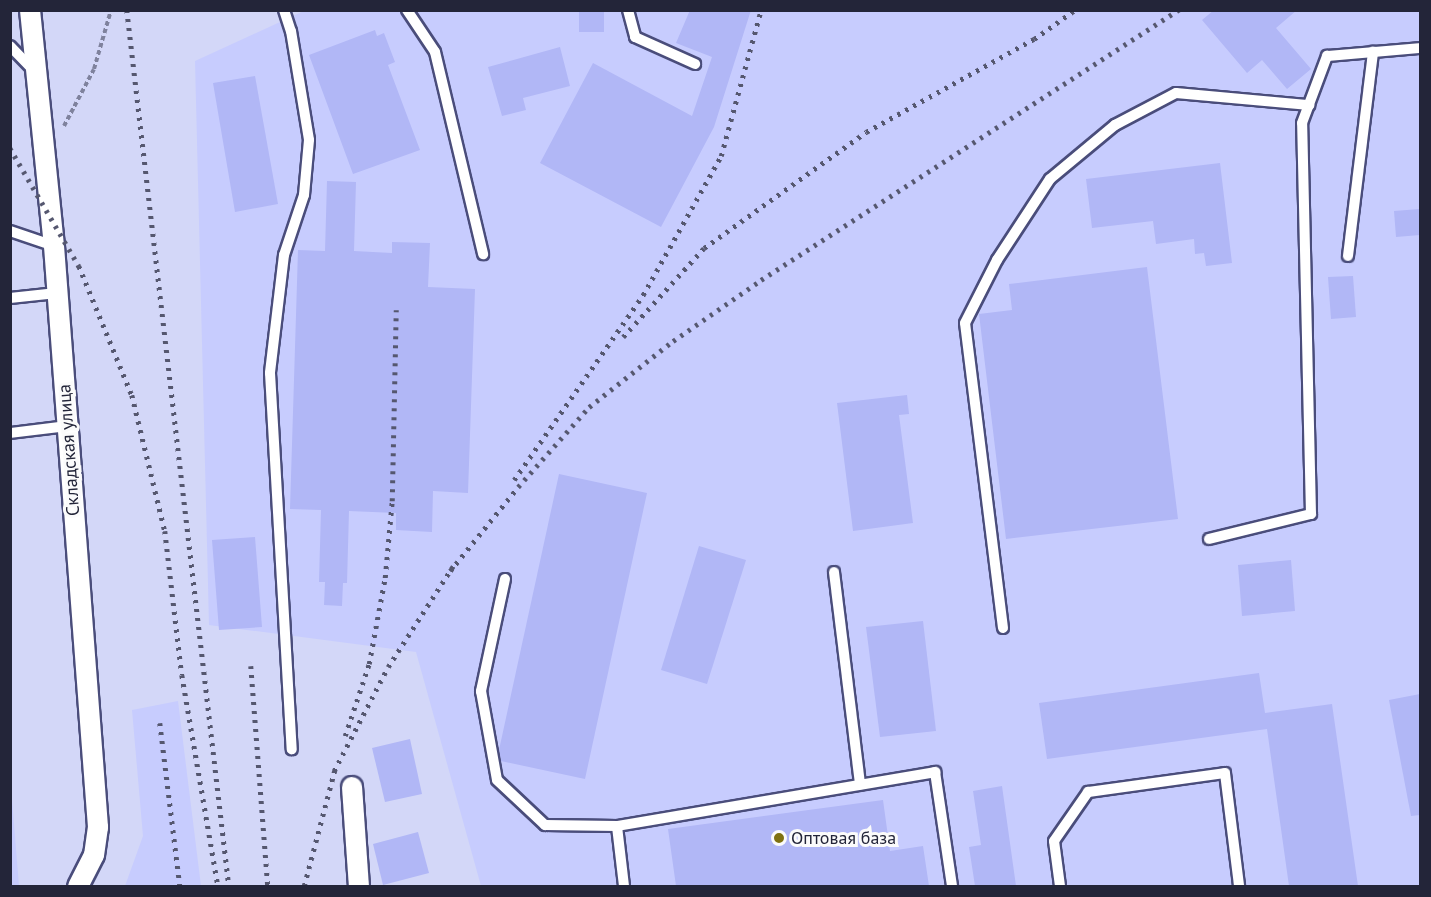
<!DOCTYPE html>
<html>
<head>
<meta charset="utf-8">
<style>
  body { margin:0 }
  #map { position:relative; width:1431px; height:897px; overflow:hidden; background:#d3d7f8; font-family:"PT Sans",sans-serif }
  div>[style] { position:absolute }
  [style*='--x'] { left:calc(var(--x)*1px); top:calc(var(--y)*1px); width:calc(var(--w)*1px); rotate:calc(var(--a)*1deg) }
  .built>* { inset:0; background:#c7ccfe }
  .building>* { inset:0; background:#b1b7f6 }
  .path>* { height:4px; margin-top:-2px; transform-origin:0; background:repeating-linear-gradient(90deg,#7f829d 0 4.5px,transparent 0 7.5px) }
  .roads { filter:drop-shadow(2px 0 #4a4d7b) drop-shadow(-2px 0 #4a4d7b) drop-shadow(0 2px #4a4d7b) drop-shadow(0 -2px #4a4d7b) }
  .service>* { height:10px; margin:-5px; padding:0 5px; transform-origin:5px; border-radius:5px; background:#fff }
  .minor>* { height:20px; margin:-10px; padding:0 10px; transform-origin:10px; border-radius:10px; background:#fff }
  .rail>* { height:4.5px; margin-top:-2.25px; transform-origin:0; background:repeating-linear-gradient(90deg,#55576f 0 3px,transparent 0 9px) }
  .dots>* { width:16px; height:16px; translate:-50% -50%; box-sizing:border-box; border:3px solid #fbfbfb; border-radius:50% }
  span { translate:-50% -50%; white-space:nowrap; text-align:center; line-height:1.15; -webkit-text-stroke:6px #fbfbfb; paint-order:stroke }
  .street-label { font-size:18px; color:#232539 }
  .poi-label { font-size:18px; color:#232539 }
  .left { translate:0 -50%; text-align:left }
  .frame { position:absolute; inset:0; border:12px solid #232539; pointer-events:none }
</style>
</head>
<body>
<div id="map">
  <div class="built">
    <i style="clip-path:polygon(306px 10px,1420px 11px,1420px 886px,481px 886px,416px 652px,209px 625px,195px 61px)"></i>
    <i style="clip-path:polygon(178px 701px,201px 886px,125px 886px,143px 836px,132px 710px)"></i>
    <i style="clip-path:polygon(11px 787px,19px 886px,11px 886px)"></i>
  </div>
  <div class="building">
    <i style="clip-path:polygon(579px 10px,604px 10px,604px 32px,579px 32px)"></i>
    <i style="clip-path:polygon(690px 10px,751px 10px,714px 127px,661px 227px,540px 163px,593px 63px,692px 116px,712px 57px,676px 43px)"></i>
    <i style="clip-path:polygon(1214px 10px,1297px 10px,1276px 28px,1311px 69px,1287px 89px,1262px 60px,1247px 73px,1202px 20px)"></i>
    <i style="clip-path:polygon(375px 30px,377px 36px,384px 33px,395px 62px,388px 65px,420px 150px,353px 174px,309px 55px)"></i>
    <i style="clip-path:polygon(560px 47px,570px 86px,523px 98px,526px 110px,502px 116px,488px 67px)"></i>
    <i style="clip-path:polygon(255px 76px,278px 204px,235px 212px,213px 83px)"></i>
    <i style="clip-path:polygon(1220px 163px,1232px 263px,1206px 266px,1204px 253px,1195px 254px,1194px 239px,1156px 244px,1153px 221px,1092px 228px,1086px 179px)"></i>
    <i style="clip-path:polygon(327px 181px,356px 182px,354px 251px,392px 253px,392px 242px,430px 243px,428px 287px,475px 289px,468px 493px,433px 491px,432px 532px,396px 530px,396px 513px,349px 511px,347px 583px,343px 583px,342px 606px,324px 605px,325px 582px,319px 582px,321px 510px,290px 509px,298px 250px,325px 251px)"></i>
    <i style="clip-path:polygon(1420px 209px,1420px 235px,1396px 237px,1394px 211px)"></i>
    <i style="clip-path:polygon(1147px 267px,1178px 519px,1006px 539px,979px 314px,1012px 310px,1009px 284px)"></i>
    <i style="clip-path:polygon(1353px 276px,1356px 317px,1331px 319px,1328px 277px)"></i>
    <i style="clip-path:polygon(907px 395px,909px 414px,899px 415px,913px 523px,853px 531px,837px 403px)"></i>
    <i style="clip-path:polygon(559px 474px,647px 493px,585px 779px,501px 761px,499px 750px)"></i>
    <i style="clip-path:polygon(255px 537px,262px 627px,219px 630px,212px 540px)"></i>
    <i style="clip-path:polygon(699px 546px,746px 560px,707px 684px,661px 670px)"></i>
    <i style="clip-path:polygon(1291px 560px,1295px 611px,1242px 616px,1238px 565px)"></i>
    <i style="clip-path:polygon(923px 621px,936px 731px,880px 737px,866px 627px)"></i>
    <i style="clip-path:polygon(1259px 673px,1265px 713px,1332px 704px,1358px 886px,1289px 886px,1267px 729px,1047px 759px,1039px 703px)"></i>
    <i style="clip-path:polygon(1420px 694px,1420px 815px,1411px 816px,1389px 700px)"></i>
    <i style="clip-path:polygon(410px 739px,422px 794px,385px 802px,372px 748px)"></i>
    <i style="clip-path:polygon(1002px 786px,1016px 886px,975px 886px,969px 847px,981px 845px,973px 791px)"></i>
    <i style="clip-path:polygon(883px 800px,890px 851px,923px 846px,929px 886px,676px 886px,668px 829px)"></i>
    <i style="clip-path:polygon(418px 832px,429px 873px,383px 885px,373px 844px)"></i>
  </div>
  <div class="path">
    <i style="--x:64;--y:126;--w:64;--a:-62.2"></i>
    <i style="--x:94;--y:69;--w:61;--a:-73.9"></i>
  </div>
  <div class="roads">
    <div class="service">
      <i style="--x:284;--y:10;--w:22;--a:72"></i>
      <i style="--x:291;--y:31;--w:110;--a:80.6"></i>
      <i style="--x:309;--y:140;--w:55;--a:95.2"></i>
      <i style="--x:304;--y:195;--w:63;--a:108.4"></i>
      <i style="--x:284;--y:255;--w:119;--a:96.8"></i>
      <i style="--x:270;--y:373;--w:377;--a:86.7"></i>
      <i style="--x:407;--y:10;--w:50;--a:56.3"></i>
      <i style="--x:435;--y:52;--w:208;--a:76.6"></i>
      <i style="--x:628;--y:10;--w:28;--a:75"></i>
      <i style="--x:635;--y:37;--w:66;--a:24.2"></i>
      <i style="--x:10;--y:46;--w:36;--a:46"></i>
      <i style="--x:10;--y:231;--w:46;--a:18.8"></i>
      <i style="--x:1348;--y:256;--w:206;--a:-83"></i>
      <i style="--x:10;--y:298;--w:47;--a:-6.1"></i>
      <i style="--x:10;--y:433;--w:57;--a:-7"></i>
      <i style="--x:1209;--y:539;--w:105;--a:-13.8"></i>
      <i style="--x:1311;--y:514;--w:391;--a:-91.3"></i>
      <i style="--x:1302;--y:123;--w:72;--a:-69.5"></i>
      <i style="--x:1327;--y:56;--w:93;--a:-4.9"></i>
      <i style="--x:834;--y:572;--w:214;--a:83"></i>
      <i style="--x:505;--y:579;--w:115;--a:102.1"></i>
      <i style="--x:481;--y:691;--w:90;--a:79.8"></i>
      <i style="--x:497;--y:780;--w:66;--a:43.2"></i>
      <i style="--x:545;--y:825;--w:72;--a:0.8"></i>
      <i style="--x:1003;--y:628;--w:307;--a:-97.1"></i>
      <i style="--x:965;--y:323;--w:71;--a:-63.1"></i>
      <i style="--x:997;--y:260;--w:97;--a:-56.8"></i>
      <i style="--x:1050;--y:179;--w:85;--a:-39.7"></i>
      <i style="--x:1115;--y:125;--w:69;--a:-27.7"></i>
      <i style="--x:1176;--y:93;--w:134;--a:5.2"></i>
      <i style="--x:624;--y:886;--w:60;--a:-96.7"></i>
      <i style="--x:617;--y:826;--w:323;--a:-9.6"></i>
      <i style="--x:935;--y:772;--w:115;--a:81.5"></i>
      <i style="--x:1060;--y:886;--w:45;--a:-97.6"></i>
      <i style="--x:1054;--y:841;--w:60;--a:-55.2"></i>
      <i style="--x:1088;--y:792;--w:138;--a:-7.9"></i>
      <i style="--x:1225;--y:773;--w:114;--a:82.9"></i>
    </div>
    <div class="minor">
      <i style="--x:30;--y:10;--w:237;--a:84.2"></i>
      <i style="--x:54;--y:246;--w:583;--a:85.67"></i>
      <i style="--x:98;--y:827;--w:28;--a:98"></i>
      <i style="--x:94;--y:855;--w:35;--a:117"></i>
      <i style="--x:352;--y:787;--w:99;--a:86"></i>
    </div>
  </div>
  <div class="rail">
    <i style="--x:127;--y:10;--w:882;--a:83.36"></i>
    <i style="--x:10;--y:148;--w:137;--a:59.7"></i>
    <i style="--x:79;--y:266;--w:139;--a:67.7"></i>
    <i style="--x:132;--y:395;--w:140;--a:76.4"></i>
    <i style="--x:165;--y:531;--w:145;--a:83.3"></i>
    <i style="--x:182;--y:675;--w:214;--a:80.3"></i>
    <i style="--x:623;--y:337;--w:120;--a:-47.7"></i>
    <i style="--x:704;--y:248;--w:199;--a:-35.6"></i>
    <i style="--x:866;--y:132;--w:192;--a:-29"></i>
    <i style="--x:1034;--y:39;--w:50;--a:-35.3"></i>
    <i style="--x:514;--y:480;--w:226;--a:-55.1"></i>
    <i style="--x:643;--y:295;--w:159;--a:-60.7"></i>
    <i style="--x:721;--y:156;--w:151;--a:-74.7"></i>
    <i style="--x:450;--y:571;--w:108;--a:-51"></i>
    <i style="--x:518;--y:487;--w:107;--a:-48.4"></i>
    <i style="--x:589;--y:407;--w:107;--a:-38.2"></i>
    <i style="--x:673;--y:341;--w:107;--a:-34.7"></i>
    <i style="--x:761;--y:280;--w:498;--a:-32.9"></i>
    <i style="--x:251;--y:666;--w:221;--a:85.6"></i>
    <i style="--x:160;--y:723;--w:164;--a:83"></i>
    <i style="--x:345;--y:736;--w:76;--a:-71.6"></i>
    <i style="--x:369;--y:664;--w:87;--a:-79.5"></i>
    <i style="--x:385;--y:578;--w:77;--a:-84.8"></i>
    <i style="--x:392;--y:501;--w:191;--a:-88.8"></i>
    <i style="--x:334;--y:771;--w:117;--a:-62.6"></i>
    <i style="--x:388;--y:667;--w:120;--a:-57.2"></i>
    <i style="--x:304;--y:886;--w:125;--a:-75.2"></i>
  </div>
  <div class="dots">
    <i style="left:779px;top:838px;background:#7f7111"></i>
  </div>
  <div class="street-label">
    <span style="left:69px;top:450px;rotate:-94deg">Складская улица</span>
  </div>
  <div class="poi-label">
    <span class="left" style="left:791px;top:838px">Оптовая база</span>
  </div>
  <div class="frame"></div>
</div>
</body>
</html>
